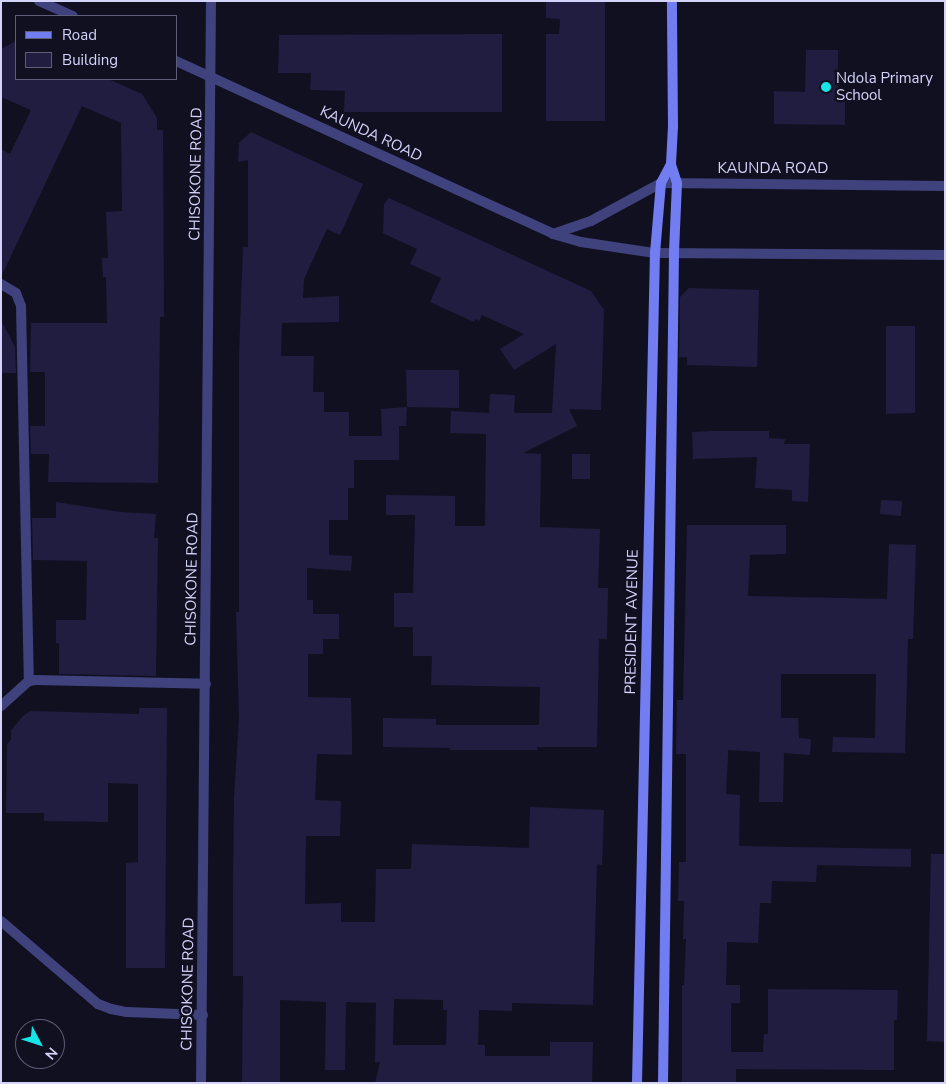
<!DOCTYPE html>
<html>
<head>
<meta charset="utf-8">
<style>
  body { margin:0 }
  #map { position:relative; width:946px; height:1084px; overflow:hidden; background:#111021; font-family:"Nunito Sans",sans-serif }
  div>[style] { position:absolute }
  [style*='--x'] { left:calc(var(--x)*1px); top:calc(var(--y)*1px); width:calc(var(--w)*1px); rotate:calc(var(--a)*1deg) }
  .building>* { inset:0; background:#211d40 }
  .street>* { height:10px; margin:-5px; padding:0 5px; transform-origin:5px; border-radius:5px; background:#3f427c }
  .secondary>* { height:10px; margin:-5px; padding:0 5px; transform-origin:5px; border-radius:5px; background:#737df2 }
  .dots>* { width:14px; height:14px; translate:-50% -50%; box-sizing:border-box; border:2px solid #111021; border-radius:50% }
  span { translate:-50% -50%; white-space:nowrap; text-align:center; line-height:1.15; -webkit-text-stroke:5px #111021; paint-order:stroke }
  .poi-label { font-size:15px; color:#d4d4fb }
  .left { translate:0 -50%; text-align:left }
  .street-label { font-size:15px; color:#d4d4fb }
  .frame { position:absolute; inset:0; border:2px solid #d4d4fb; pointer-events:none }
  .legend { position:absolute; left:15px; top:15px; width:162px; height:65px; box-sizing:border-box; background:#111021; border:1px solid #5f5e78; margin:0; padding:6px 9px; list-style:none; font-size:15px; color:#d4d4fb }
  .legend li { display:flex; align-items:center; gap:10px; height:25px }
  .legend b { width:25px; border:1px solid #5f5e78 }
  .north { position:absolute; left:15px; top:1019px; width:50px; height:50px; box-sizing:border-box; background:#111021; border:1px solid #5f5e78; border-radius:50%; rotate:130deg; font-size:14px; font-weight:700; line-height:20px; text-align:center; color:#d4d4fb }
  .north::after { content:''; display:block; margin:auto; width:18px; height:22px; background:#15e5e6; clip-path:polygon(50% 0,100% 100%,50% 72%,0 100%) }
</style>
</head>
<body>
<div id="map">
  <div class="building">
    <i style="clip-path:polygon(546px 1px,605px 1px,605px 121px,546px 121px,546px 34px,559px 34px,560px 19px,546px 18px)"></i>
    <i style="clip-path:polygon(502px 34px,502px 112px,344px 112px,345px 91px,310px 90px,311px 73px,278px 73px,279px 35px)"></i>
    <i style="clip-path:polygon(16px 41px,16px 79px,108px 79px,142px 94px,157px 118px,157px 130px,163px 130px,164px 317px,160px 317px,158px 483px,48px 482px,49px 454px,31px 454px,30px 426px,45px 426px,45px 372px,30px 372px,31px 323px,107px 323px,106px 277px,103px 277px,102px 258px,108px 258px,106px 212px,122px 211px,121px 123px,82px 106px,1px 277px,1px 149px,10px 154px,31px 110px,1px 97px,1px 49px)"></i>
    <i style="clip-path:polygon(806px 50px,838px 50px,838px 92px,845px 92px,845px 125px,774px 124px,774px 91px,805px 92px)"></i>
    <i style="clip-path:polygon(evenodd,251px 132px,363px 184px,340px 235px,327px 229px,304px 279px,303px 298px,339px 296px,339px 322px,282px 323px,281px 356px,314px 356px,313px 392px,324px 392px,324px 412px,349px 412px,349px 436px,382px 436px,381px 409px,407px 407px,406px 426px,399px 426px,399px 460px,354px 460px,354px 488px,348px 488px,348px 520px,329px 520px,329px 555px,352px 556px,351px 571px,307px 568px,307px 600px,313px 600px,313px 614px,339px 614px,339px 639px,323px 639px,323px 654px,308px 654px,308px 697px,351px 698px,352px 738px,352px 755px,317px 754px,315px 800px,341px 801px,340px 836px,306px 836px,305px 904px,341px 903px,341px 922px,375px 922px,376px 869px,411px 869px,412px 844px,529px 848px,530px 807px,604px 810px,602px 865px,597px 864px,593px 1005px,512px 1003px,512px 1011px,479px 1010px,478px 1045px,485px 1045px,485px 1056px,550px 1056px,550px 1042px,593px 1042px,592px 1083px,375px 1083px,380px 1062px,375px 1063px,376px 1003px,346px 1002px,345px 1070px,325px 1070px,326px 1002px,280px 1000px,280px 1083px,242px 1083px,243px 976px,233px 976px,233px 886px,234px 798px,239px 719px,236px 612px,239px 612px,239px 356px,243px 247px,248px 247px,248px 160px,238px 162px,239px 143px,251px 132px,394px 999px,443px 1000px,443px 1010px,447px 1010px,446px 1045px,393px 1045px,394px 999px)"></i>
    <i style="clip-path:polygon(389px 198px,591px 291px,604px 310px,601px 410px,569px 409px,577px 426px,523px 453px,541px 454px,540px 527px,600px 529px,598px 588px,608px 588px,607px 639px,599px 639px,597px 747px,537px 747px,537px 750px,450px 750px,450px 748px,383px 747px,383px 718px,436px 719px,436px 725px,539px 725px,540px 687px,431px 685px,432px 656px,413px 656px,413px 627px,394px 627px,394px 593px,413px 593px,415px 515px,386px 515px,386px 495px,455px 496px,455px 526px,485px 526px,486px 434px,450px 433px,451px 411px,489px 413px,490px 394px,515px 395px,514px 413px,552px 413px,556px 344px,514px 370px,500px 349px,524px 334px,482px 315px,479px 321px,475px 319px,474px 322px,430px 302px,441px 278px,410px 264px,417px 249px,383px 233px,384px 204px)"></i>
    <i style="clip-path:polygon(689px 288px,759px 290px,757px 367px,687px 365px,687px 357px,679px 357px,680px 297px)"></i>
    <i style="clip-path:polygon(1px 320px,15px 347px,16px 373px,1px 373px)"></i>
    <i style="clip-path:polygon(886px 326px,915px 326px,915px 413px,886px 414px)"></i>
    <i style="clip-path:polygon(406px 370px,459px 370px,459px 408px,407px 407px)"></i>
    <i style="clip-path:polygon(711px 431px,769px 431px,769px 438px,785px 439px,784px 444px,810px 444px,808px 502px,792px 501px,792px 490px,755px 488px,757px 457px,693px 459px,692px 432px)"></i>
    <i style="clip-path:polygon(572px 454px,590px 454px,590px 479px,572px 479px)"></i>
    <i style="clip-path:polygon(881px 500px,902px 501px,901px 516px,880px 514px)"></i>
    <i style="clip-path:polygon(56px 502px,120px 512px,156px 514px,154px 538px,158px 538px,156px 676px,59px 674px,59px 643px,56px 643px,56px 620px,86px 620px,87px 561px,33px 560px,32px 518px,56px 518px)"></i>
    <i style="clip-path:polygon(687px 525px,786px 525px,786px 554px,750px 555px,748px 596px,887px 599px,889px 544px,916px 545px,913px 639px,908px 639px,905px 753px,832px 752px,833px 737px,875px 738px,876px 674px,781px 674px,781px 718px,798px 718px,799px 738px,811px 739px,810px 755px,784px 753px,783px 802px,759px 802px,760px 752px,728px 750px,728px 755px,726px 794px,740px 795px,739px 846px,911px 849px,911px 867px,817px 865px,816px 882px,772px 881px,771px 903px,760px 903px,758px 943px,727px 942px,726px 985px,740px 985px,740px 1003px,731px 1003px,731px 1052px,763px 1052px,764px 1034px,768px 1034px,768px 989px,898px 990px,897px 1020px,894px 1020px,894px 1070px,736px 1069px,736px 1083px,682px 1083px,682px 985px,684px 985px,686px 939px,683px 939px,684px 901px,678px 901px,679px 862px,686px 862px,686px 754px,676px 754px,677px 700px,683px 700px)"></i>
    <i style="clip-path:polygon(139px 708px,167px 708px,165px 968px,126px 968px,126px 863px,138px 862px,138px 784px,108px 783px,108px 822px,44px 821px,44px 813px,6px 813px,7px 744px,11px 740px,11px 730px,23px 716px,30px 711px,139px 714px)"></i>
    <i style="clip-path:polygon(931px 854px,945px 854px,945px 1042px,927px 1041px)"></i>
  </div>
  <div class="street">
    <i style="--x:39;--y:1;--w:37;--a:24"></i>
    <i style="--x:176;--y:61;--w:415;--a:24.6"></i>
    <i style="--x:553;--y:234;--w:29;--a:16"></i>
    <i style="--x:581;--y:242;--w:75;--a:8.5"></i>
    <i style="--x:655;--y:253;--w:290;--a:0.4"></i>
    <i style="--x:553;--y:234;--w:40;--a:-18.9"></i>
    <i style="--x:591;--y:221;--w:80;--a:-28.5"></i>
    <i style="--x:661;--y:183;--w:284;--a:0.6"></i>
    <i style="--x:1;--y:284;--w:17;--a:31"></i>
    <i style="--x:16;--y:293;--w:14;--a:69"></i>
    <i style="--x:21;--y:306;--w:375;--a:88.8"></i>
    <i style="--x:1;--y:706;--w:38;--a:-42"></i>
    <i style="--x:29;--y:681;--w:7;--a:-8"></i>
    <i style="--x:36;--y:680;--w:170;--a:1.3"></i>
    <i style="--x:1;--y:921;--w:128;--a:40.6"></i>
    <i style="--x:98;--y:1004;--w:14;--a:21"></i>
    <i style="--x:111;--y:1009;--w:16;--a:11"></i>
    <i style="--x:127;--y:1012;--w:76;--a:2.3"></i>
    <i style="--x:201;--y:1083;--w:1082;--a:-89.47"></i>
  </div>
  <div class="secondary">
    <i style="--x:637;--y:1083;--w:830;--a:-88.76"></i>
    <i style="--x:655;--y:253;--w:70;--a:-85.1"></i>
    <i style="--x:661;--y:183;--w:21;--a:-62"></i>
    <i style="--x:671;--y:164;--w:37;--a:-87"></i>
    <i style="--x:673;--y:127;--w:126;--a:-90.5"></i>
    <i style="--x:663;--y:1083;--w:831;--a:-89.24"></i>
    <i style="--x:674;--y:252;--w:69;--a:-87.5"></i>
    <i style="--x:677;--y:183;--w:20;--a:-108"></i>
  </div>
  <div class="dots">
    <i style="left:826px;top:87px;background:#15e5e6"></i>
  </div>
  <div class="poi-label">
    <span class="left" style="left:836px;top:87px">Ndola Primary<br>School</span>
  </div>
  <div class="street-label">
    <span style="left:371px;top:134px;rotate:25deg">KAUNDA ROAD</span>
    <span style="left:773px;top:169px">KAUNDA ROAD</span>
    <span style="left:196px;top:174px;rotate:-89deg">CHISOKONE ROAD</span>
    <span style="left:192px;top:579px;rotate:-89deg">CHISOKONE ROAD</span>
    <span style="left:632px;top:622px;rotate:-89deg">PRESIDENT AVENUE</span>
    <span style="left:188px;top:984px;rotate:-89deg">CHISOKONE ROAD</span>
  </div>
  <div class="frame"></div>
  <ul class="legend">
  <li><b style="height:6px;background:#737df2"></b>Road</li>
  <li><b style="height:14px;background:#211d40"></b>Building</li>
  </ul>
  <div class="north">N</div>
</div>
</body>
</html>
